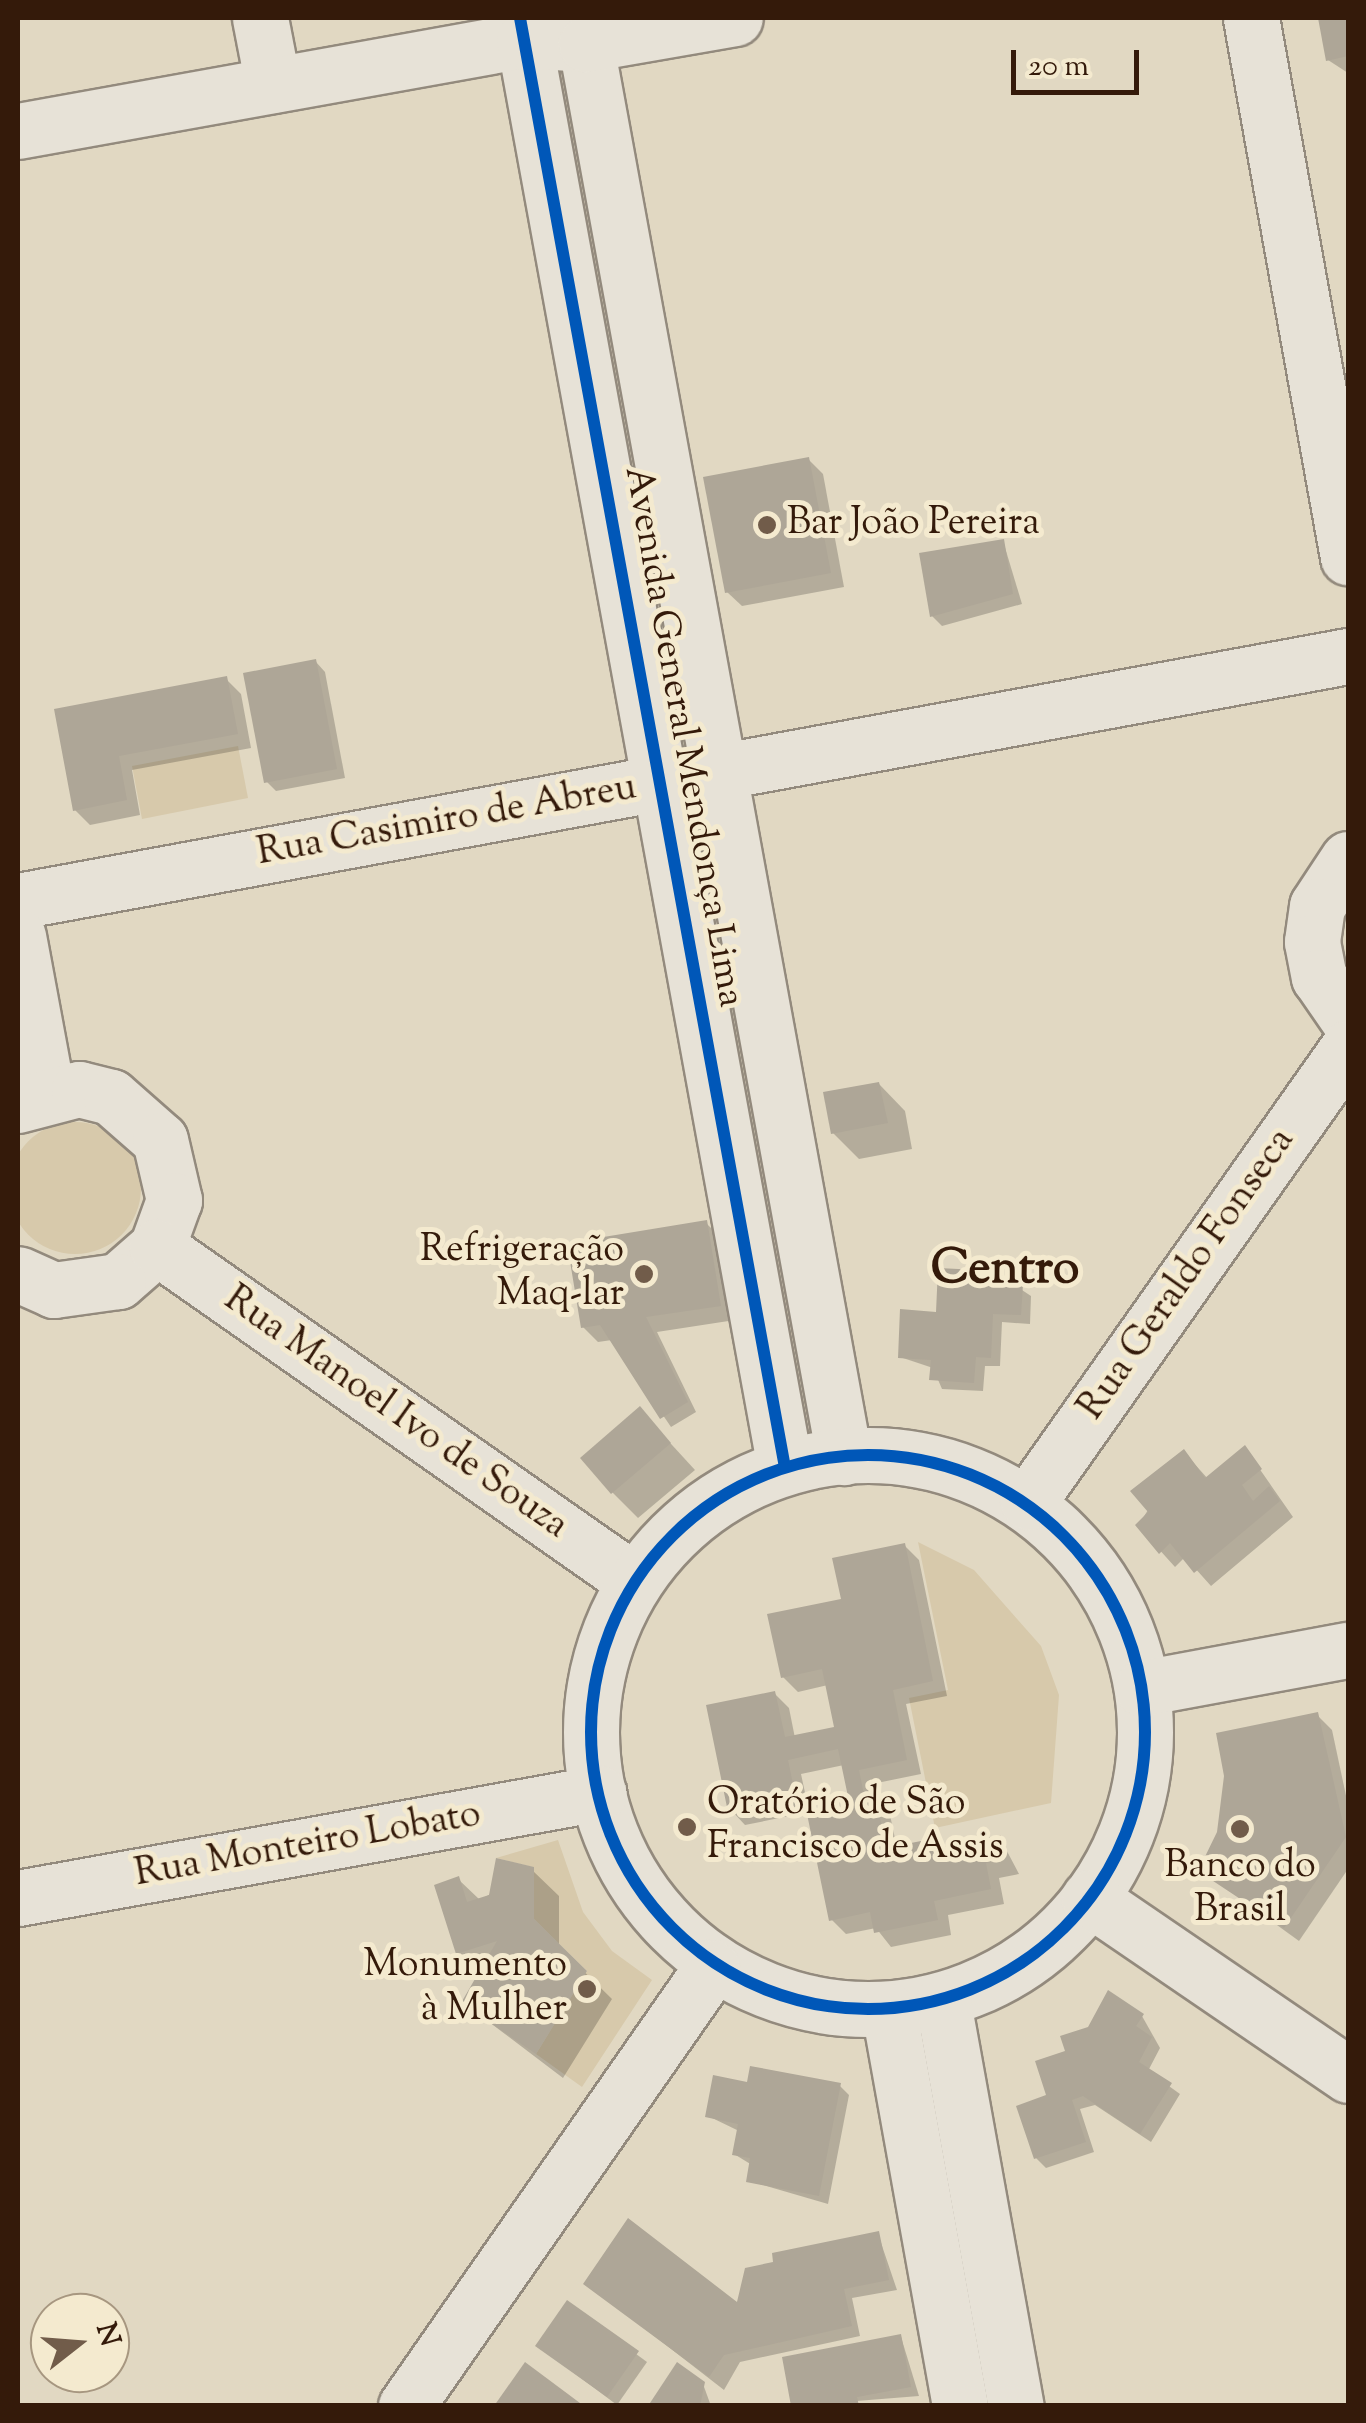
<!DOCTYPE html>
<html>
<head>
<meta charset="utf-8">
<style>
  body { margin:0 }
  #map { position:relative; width:1366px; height:2423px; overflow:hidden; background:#e1d8c2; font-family:"Sorts Mill Goudy",serif }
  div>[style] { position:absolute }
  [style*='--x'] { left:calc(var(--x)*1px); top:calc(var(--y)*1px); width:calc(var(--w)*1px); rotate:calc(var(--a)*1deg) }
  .green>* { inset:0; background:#d7c9ab }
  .round { border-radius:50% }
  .shadow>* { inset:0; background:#0003 }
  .building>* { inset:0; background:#aea697 }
  .roads { filter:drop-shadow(2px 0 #938a7d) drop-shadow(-2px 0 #938a7d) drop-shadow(0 2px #938a7d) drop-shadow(0 -2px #938a7d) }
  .minor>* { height:55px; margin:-27.5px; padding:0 27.5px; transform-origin:27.5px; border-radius:27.5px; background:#e7e2d7 }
  .minor>.ring { margin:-27.5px; padding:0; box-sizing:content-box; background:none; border:55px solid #e7e2d7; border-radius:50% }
  .cycleway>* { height:12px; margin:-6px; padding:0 6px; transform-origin:6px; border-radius:6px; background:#0057b8 }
  .cycleway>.ring { margin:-6px; padding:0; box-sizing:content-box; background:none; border:12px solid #0057b8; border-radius:50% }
  .dots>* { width:28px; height:28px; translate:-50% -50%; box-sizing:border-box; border:5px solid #f4eacf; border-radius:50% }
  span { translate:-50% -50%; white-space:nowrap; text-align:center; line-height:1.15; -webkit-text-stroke:10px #f4eacf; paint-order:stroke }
  .poi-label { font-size:38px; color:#341a0a }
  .left { translate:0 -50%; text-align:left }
  .right { translate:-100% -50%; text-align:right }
  .street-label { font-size:38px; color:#341a0a }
  .district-label { font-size:48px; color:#341a0a; font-weight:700 }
  .frame { position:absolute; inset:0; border:20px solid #341a0a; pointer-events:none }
  .north { position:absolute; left:30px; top:2293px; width:100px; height:100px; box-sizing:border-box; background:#f4eacf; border:2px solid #a79780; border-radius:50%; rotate:73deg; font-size:28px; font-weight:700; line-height:40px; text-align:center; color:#341a0a }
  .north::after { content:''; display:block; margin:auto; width:35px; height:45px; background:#715c4a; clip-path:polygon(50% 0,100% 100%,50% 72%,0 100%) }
  .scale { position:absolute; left:1011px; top:50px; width:128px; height:45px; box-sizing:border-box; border:5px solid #341a0a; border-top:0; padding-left:12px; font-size:30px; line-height:35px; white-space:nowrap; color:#341a0a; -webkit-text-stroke:8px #f4eacf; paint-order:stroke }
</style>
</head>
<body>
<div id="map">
  <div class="green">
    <i style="clip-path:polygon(238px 746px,248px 798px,142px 819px,132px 766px)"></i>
    <i class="round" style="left:9px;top:1122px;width:132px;height:132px"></i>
    <i style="clip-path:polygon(918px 1542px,974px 1570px,1041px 1646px,1059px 1695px,1051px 1803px,935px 1828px,909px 1698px,948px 1690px)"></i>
    <i style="clip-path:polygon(558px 1840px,583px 1912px,612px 1951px,652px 1980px,582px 2087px,536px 2054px,587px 1971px,534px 1919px,533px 1867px,496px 1858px)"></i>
  </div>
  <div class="shadow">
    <i style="clip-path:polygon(1321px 18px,1348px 18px,1348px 73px,1328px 60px)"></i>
    <i style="clip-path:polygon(808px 459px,823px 474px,844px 587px,742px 606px,727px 592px)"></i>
    <i style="clip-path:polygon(1003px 541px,1022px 604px,942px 626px,932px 616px)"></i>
    <i style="clip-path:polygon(316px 662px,325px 672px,345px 778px,276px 791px,266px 781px)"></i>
    <i style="clip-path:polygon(226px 679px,241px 694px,251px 748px,132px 770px,140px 815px,90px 825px,75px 810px,57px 711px)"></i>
    <i style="clip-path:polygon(879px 1084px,905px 1111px,912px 1149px,859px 1159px,833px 1133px)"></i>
    <i style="clip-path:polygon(706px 1223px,721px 1238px,735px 1320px,657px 1332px,696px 1412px,671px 1427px,612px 1340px,598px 1342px,583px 1327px)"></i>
    <i style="clip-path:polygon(998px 1274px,1031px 1296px,1030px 1324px,1002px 1322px,1000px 1366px,985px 1366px,983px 1391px,942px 1389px,933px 1368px,900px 1357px,938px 1314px)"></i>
    <i style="clip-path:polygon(639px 1409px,695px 1470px,638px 1518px,612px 1492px)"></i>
    <i style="clip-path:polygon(1245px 1448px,1293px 1517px,1211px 1586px,1185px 1557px,1175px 1567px,1138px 1526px,1184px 1452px,1208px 1479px)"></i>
    <i style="clip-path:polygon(evenodd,904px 1545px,919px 1560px,947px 1696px,906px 1704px,921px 1774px,872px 1784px,876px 1801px,890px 1815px,897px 1848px,920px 1844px,929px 1852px,1000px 1838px,1019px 1874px,999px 1878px,1004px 1904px,948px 1915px,951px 1935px,891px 1947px,876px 1928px,846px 1934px,831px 1919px,809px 1812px,745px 1825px,731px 1810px,774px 1693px,789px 1708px,795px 1738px,837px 1729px,828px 1685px,798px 1692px,783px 1677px,904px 1545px,844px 1765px,853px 1808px,810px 1816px,801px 1774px,844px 1765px)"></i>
    <i style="clip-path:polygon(1317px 1715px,1332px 1730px,1348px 1805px,1348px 1869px,1299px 1941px,1201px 1870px,1219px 1833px)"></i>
    <i style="clip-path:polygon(532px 1870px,559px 1896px,559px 1947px,612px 1999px,563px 2078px,464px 2003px,480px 1975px,458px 1953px,458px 1879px,480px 1900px)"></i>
    <i style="clip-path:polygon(1142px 2016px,1160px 2048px,1148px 2071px,1180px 2094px,1151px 2142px,1095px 2105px,1080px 2109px,1094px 2152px,1046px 2168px,1036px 2158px,1069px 2053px)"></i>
    <i style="clip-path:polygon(749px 2085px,840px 2086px,849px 2095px,828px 2204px,749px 2181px,752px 2165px,734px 2154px,739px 2131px,708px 2116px)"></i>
    <i style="clip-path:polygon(878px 2234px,897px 2290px,852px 2298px,860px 2336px,740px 2362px,724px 2390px,586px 2283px,735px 2303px)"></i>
    <i style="clip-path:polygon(568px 2304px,647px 2362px,617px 2405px,538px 2346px)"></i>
    <i style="clip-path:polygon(901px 2337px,919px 2396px,794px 2406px)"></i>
    <i style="clip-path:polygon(703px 2384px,711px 2406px,651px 2406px)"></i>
  </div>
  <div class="building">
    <i style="clip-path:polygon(1318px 18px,1348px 18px,1348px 56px,1326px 61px)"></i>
    <i style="clip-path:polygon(809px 457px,831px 573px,725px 593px,703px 477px)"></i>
    <i style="clip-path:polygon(1004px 539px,1013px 594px,930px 617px,919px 553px)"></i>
    <i style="clip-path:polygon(316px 659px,337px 769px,264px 783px,243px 673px)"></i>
    <i style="clip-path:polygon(227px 676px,238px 734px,119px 756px,127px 800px,73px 811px,54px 709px)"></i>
    <i style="clip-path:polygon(879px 1082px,888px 1123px,831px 1134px,823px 1092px)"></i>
    <i style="clip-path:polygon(707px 1220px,721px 1306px,646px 1317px,688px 1402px,660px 1419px,600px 1325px,581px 1328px,567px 1243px)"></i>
    <i style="clip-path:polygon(938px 1268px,999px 1271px,999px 1282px,1023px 1284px,1021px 1315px,993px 1314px,991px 1358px,976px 1357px,974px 1383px,929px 1380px,931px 1360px,898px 1358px,900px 1309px,936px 1312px)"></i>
    <i style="clip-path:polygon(640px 1406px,671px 1443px,611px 1494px,580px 1458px)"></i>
    <i style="clip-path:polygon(1245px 1445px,1262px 1469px,1242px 1485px,1253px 1501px,1269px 1486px,1280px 1501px,1194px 1573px,1170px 1543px,1159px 1554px,1135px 1525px,1148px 1512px,1130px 1491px,1184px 1449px,1205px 1478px)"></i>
    <i style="clip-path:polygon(905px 1543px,933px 1681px,893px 1690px,907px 1760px,859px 1770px,865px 1800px,876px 1798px,886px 1848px,921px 1841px,923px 1851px,1001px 1835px,1006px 1859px,986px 1863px,991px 1889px,934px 1901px,938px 1920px,874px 1933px,870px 1912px,829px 1921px,807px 1814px,850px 1806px,838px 1749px,788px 1760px,796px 1798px,728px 1812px,706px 1705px,775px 1691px,785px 1737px,834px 1727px,822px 1669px,781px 1678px,767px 1614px,841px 1599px,832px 1558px)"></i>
    <i style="clip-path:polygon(1318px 1712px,1346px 1837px,1284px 1928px,1198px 1871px,1217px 1832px,1224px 1776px,1216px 1733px)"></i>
    <i style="clip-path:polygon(496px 1858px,534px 1867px,534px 1919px,587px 1971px,536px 2054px,461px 2003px,497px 1941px,456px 1954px,434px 1885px,459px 1876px,467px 1902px,489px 1895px)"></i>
    <i style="clip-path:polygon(1108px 1990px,1144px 2014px,1136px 2026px,1152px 2037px,1139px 2062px,1172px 2083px,1140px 2134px,1083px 2096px,1072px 2100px,1086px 2142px,1034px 2159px,1016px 2106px,1046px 2095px,1035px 2061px,1065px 2051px,1060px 2036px,1088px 2027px)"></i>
    <i style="clip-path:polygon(750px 2066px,841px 2083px,819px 2196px,746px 2182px,750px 2158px,732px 2155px,738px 2124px,705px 2117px,713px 2075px,747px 2082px)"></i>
    <i style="clip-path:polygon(628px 2218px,737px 2302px,745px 2268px,773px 2262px,772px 2253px,879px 2231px,889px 2280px,844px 2289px,852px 2326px,724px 2355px,709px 2377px,583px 2284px)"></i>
    <i style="clip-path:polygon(567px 2300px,639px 2351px,607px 2397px,535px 2346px)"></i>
    <i style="clip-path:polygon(901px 2334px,911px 2387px,857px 2397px,859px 2406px,791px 2406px,782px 2357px)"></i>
    <i style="clip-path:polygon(525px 2362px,584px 2406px,494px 2406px)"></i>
    <i style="clip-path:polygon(677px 2362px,705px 2382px,700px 2406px,648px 2406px)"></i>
  </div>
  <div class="roads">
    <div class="minor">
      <i style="--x:260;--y:18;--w:68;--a:79"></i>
      <i style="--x:520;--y:18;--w:1473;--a:79.64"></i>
      <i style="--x:581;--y:18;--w:1463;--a:79.64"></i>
      <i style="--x:1251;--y:18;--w:548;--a:79.8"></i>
      <i style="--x:18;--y:131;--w:514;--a:-10.2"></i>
      <i style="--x:524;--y:40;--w:62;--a:3.7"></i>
      <i style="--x:586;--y:44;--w:151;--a:-9.9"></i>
      <i style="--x:1348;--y:859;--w:56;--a:123.4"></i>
      <i style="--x:1317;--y:906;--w:36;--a:98"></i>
      <i style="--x:1312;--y:942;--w:36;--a:79"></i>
      <i style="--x:1319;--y:977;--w:51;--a:55.4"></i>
      <i style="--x:18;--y:901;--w:1352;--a:-10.44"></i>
      <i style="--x:18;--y:936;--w:159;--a:79.5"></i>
      <i style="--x:18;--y:1105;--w:63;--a:-14.7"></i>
      <i style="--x:79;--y:1089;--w:33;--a:14"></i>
      <i style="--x:111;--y:1097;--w:65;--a:41.3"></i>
      <i style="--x:160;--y:1140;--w:62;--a:76.9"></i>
      <i style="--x:174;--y:1200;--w:50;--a:109.9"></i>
      <i style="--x:157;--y:1247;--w:52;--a:138.9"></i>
      <i style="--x:118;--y:1281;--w:65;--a:172"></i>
      <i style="--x:54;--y:1290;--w:39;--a:-156"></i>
      <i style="--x:157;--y:1247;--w:581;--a:34.98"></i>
      <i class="ring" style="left:591px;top:1455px;width:499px;height:499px"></i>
      <i style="--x:1028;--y:1502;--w:555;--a:-54.82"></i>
      <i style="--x:1142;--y:1688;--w:209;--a:-10.5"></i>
      <i style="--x:18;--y:1898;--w:590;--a:-10.24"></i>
      <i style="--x:1089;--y:1898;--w:314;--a:34.3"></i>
      <i style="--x:943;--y:2002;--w:411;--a:79.8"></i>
      <i style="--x:889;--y:2011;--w:401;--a:79.8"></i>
      <i style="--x:406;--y:2406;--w:535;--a:-55.12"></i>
    </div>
  </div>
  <div class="cycleway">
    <i style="--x:520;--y:18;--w:1473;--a:79.64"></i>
    <i class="ring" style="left:591px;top:1455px;width:542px;height:542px"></i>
  </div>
  <div class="dots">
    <i style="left:767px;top:525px;background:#715c4a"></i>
    <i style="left:644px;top:1274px;background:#715c4a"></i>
    <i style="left:687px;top:1827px;background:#715c4a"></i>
    <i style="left:1240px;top:1829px;background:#715c4a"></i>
    <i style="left:587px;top:1989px;background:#715c4a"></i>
  </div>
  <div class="poi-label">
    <span class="left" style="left:787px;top:525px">Bar João Pereira</span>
    <span class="right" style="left:624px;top:1274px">Refrigeração<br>Maq-lar</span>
    <span class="left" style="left:707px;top:1827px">Oratório de São<br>Francisco de Assis</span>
    <span style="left:1240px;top:1890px">Banco do<br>Brasil</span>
    <span class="right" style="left:567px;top:1989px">Monumento<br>à Mulher</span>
  </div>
  <div class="street-label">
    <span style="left:682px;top:737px;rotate:80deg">Avenida General Mendonça Lima</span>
    <span style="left:447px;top:822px;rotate:-10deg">Rua Casimiro de Abreu</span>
    <span style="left:1188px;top:1275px;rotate:-55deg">Rua Geraldo Fonseca</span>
    <span style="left:395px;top:1414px;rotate:35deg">Rua Manoel Ivo de Souza</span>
    <span style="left:308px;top:1846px;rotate:-10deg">Rua Monteiro Lobato</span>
  </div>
  <div class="district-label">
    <span style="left:1005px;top:1271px">Centro</span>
  </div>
  <div class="frame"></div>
  <div class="north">N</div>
  <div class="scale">20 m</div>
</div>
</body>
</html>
